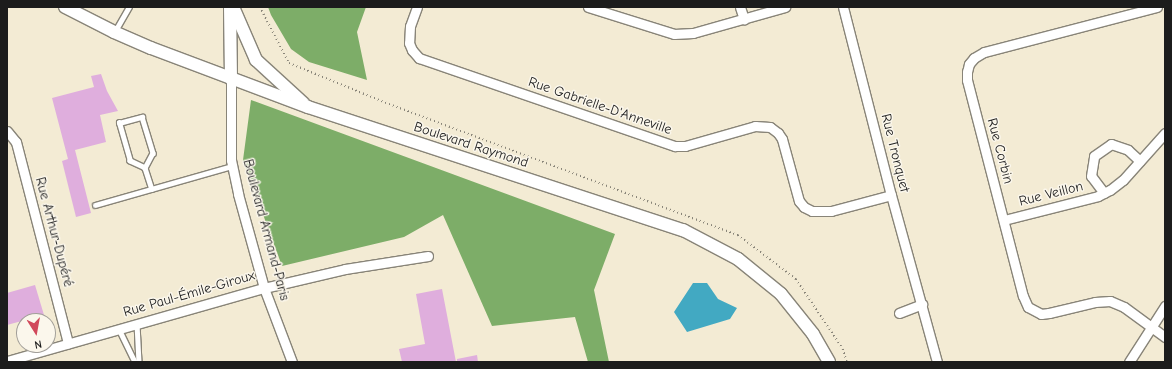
<!DOCTYPE html>
<html>
<head>
<meta charset="utf-8">
<style>
  body { margin:0 }
  #map { position:relative; width:1172px; height:369px; overflow:hidden; background:#f3ebd4; font-family:"Comic Neue",sans-serif }
  div>[style] { position:absolute }
  [style*='--x'] { left:calc(var(--x)*1px); top:calc(var(--y)*1px); width:calc(var(--w)*1px); rotate:calc(var(--a)*1deg) }
  .forest>* { inset:0; background:#7dad68 }
  .water>* { inset:0; background:#42a9c2 }
  .building>* { inset:0; background:#dfaedd }
  .path>* { height:1.5px; margin-top:-0.75px; transform-origin:0; background:repeating-linear-gradient(90deg,#888478 0 1px,transparent 0 4px) }
  .roads { filter:drop-shadow(1px 0 #888478) drop-shadow(-1px 0 #888478) drop-shadow(0 1px #888478) drop-shadow(0 -1px #888478) }
  .service>* { height:4.5px; margin:-2.25px; padding:0 2.25px; transform-origin:2.25px; border-radius:2.25px; background:#fff }
  .minor>* { height:9px; margin:-4.5px; padding:0 4.5px; transform-origin:4.5px; border-radius:4.5px; background:#fff }
  .tertiary>* { height:12px; margin:-6px; padding:0 6px; transform-origin:6px; border-radius:6px; background:#fff }
  span { translate:-50% -50%; white-space:nowrap; text-align:center; line-height:1.15; -webkit-text-stroke:3px #fbf7ec; paint-order:stroke }
  .street-label { font-size:14px; color:#1c1c1c }
  .frame { position:absolute; inset:0; border:8px solid #1c1c1c; pointer-events:none }
  .north { position:absolute; left:16px; top:313px; width:40px; height:40px; box-sizing:border-box; background:#fbf7ec; border:1px solid #a29f99; border-radius:50%; rotate:169deg; font-size:11px; font-weight:700; line-height:16px; text-align:center; color:#1c1c1c }
  .north::after { content:''; display:block; margin:auto; width:14px; height:18px; background:#d1495b; clip-path:polygon(50% 0,100% 100%,50% 72%,0 100%) }
</style>
</head>
<body>
<div id="map">
  <div class="forest">
    <i style="clip-path:polygon(268px 7px,366px 7px,357px 32px,367px 80px,309px 62px,291px 49px,271px 15px)"></i>
    <i style="clip-path:polygon(251px 100px,615px 234px,594px 290px,609px 362px,588px 362px,575px 317px,492px 326px,443px 215px,404px 237px,282px 266px,243px 160px)"></i>
  </div>
  <div class="water">
    <i style="clip-path:polygon(693px 283px,707px 283px,718px 299px,737px 308px,730px 319px,687px 332px,674px 312px)"></i>
  </div>
  <div class="building">
    <i style="clip-path:polygon(101px 74px,107px 91px,118px 111px,100px 115px,106px 142px,75px 150px,91px 213px,76px 217px,62px 161px,68px 159px,52px 98px,94px 87px,91px 76px)"></i>
    <i style="clip-path:polygon(35px 285px,44px 315px,7px 325px,7px 293px)"></i>
    <i style="clip-path:polygon(442px 289px,456px 362px,402px 362px,399px 349px,425px 344px,416px 294px)"></i>
    <i style="clip-path:polygon(477px 355px,478px 362px,457px 362px,457px 359px)"></i>
  </div>
  <div class="path">
    <i style="--x:260;--y:7;--w:63;--a:62.6"></i>
    <i style="--x:289;--y:63;--w:108;--a:22.3"></i>
    <i style="--x:389;--y:104;--w:373;--a:20.6"></i>
    <i style="--x:738;--y:235;--w:73;--a:37.2"></i>
    <i style="--x:796;--y:279;--w:84;--a:56.1"></i>
    <i style="--x:843;--y:349;--w:14;--a:73"></i>
  </div>
  <div class="roads">
    <div class="service">
      <i style="--x:115;--y:31;--w:28;--a:-60"></i>
      <i style="--x:145;--y:168;--w:17;--a:-155"></i>
      <i style="--x:130;--y:161;--w:40;--a:-106"></i>
      <i style="--x:119;--y:123;--w:24;--a:-15"></i>
      <i style="--x:142;--y:117;--w:38;--a:73"></i>
      <i style="--x:153;--y:153;--w:17;--a:118"></i>
      <i style="--x:145;--y:168;--w:22;--a:72"></i>
      <i style="--x:95;--y:205;--w:142;--a:-15.9"></i>
      <i style="--x:137;--y:324;--w:38;--a:87"></i>
      <i style="--x:119;--y:329;--w:37;--a:64"></i>
    </div>
    <div class="minor">
      <i style="--x:417;--y:7;--w:20;--a:110"></i>
      <i style="--x:410;--y:26;--w:17;--a:93"></i>
      <i style="--x:409;--y:43;--w:8;--a:67"></i>
      <i style="--x:412;--y:50;--w:11;--a:49"></i>
      <i style="--x:419;--y:58;--w:271;--a:19"></i>
      <i style="--x:675;--y:146;--w:10;--a:0"></i>
      <i style="--x:685;--y:146;--w:73;--a:-15.9"></i>
      <i style="--x:755;--y:126;--w:15;--a:4"></i>
      <i style="--x:770;--y:127;--w:10;--a:37"></i>
      <i style="--x:778;--y:133;--w:7;--a:56"></i>
      <i style="--x:782;--y:139;--w:64;--a:74.7"></i>
      <i style="--x:799;--y:201;--w:8;--a:50"></i>
      <i style="--x:804;--y:207;--w:9;--a:27"></i>
      <i style="--x:812;--y:211;--w:19;--a:0"></i>
      <i style="--x:831;--y:211;--w:62;--a:-14.9"></i>
      <i style="--x:588;--y:7;--w:90;--a:17.4"></i>
      <i style="--x:674;--y:34;--w:19;--a:-3"></i>
      <i style="--x:693;--y:33;--w:96;--a:-15.8"></i>
      <i style="--x:740;--y:7;--w:13;--a:72"></i>
      <i style="--x:843;--y:7;--w:194;--a:75.7"></i>
      <i style="--x:891;--y:195;--w:173;--a:74.6"></i>
      <i style="--x:1157;--y:7;--w:179;--a:165.4"></i>
      <i style="--x:984;--y:52;--w:12;--a:149"></i>
      <i style="--x:974;--y:58;--w:8;--a:130"></i>
      <i style="--x:969;--y:64;--w:8;--a:104"></i>
      <i style="--x:967;--y:72;--w:8;--a:90"></i>
      <i style="--x:967;--y:80;--w:223;--a:75.5"></i>
      <i style="--x:1023;--y:296;--w:12;--a:66"></i>
      <i style="--x:1028;--y:307;--w:15;--a:28"></i>
      <i style="--x:1041;--y:314;--w:8;--a:-7"></i>
      <i style="--x:1049;--y:313;--w:47;--a:-13.4"></i>
      <i style="--x:1095;--y:302;--w:15;--a:-4"></i>
      <i style="--x:1110;--y:301;--w:15;--a:23"></i>
      <i style="--x:1124;--y:307;--w:51;--a:36.2"></i>
      <i style="--x:231;--y:79;--w:81;--a:90"></i>
      <i style="--x:231;--y:160;--w:35;--a:78"></i>
      <i style="--x:238;--y:194;--w:98;--a:74.5"></i>
      <i style="--x:264;--y:288;--w:79;--a:69.3"></i>
      <i style="--x:7;--y:131;--w:14;--a:51"></i>
      <i style="--x:16;--y:142;--w:208;--a:75.5"></i>
      <i style="--x:1104;--y:193;--w:21;--a:-127"></i>
      <i style="--x:1091;--y:176;--w:20;--a:-81"></i>
      <i style="--x:1094;--y:156;--w:21;--a:-35"></i>
      <i style="--x:1111;--y:144;--w:18;--a:19"></i>
      <i style="--x:1128;--y:150;--w:16;--a:43"></i>
      <i style="--x:1004;--y:220;--w:97;--a:-14.3"></i>
      <i style="--x:1098;--y:196;--w:13;--a:-27"></i>
      <i style="--x:1110;--y:190;--w:16;--a:-38"></i>
      <i style="--x:1123;--y:180;--w:63;--a:-48.2"></i>
      <i style="--x:899;--y:313;--w:25;--a:-21"></i>
      <i style="--x:7;--y:361;--w:267;--a:-15.9"></i>
      <i style="--x:264;--y:288;--w:83;--a:-13.2"></i>
      <i style="--x:345;--y:269;--w:84;--a:-8.9"></i>
      <i style="--x:1129;--y:362;--w:67;--a:-57.3"></i>
    </div>
    <div class="tertiary">
      <i style="--x:65;--y:7;--w:55;--a:27"></i>
      <i style="--x:114;--y:32;--w:40;--a:23.4"></i>
      <i style="--x:151;--y:48;--w:168;--a:20.6"></i>
      <i style="--x:308;--y:107;--w:395;--a:18.2"></i>
      <i style="--x:683;--y:230;--w:62;--a:27.8"></i>
      <i style="--x:738;--y:259;--w:55;--a:39.1"></i>
      <i style="--x:781;--y:294;--w:51;--a:51.3"></i>
      <i style="--x:813;--y:334;--w:32;--a:60"></i>
      <i style="--x:230;--y:7;--w:72;--a:89.2"></i>
      <i style="--x:233;--y:7;--w:58;--a:66.5"></i>
      <i style="--x:256;--y:60;--w:64;--a:42.5"></i>
    </div>
  </div>
  <div class="street-label">
    <span style="left:600px;top:106px;rotate:19deg">Rue Gabrielle-D'Anneville</span>
    <span style="left:471px;top:145px;rotate:18deg">Boulevard Raymond</span>
    <span style="left:1000px;top:151px;rotate:75deg">Rue Corbin</span>
    <span style="left:895px;top:153px;rotate:76deg">Rue Tronquet</span>
    <span style="left:1051px;top:194px;rotate:-14deg">Rue Veillon</span>
    <span style="left:266px;top:230px;rotate:75deg">Boulevard Armand-Paris</span>
    <span style="left:54px;top:232px;rotate:75deg">Rue Arthur-Dupéré</span>
    <span style="left:189px;top:294px;rotate:-16deg">Rue Paul-Émile-Giroux</span>
  </div>
  <div class="frame"></div>
  <div class="north">N</div>
</div>
</body>
</html>
